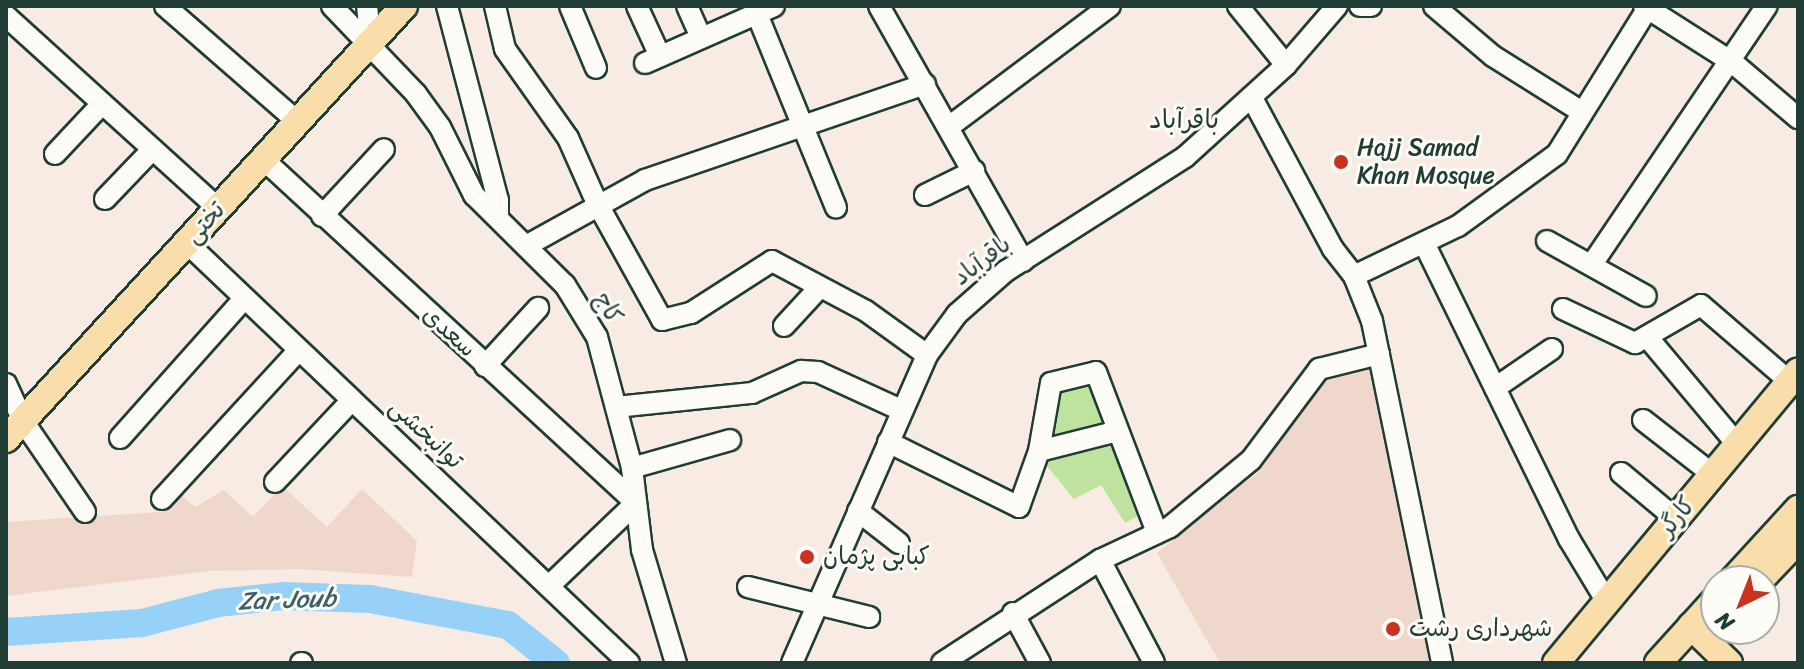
<!DOCTYPE html>
<html>
<head>
<meta charset="utf-8">
<style>
  body { margin:0 }
  #map { position:relative; width:1804px; height:669px; overflow:hidden; background:#f7ebe3; font-family:Sriracha,"Playpen Sans Arabic",sans-serif }
  div>[style] { position:absolute }
  [style*='--x'] { left:calc(var(--x)*1px); top:calc(var(--y)*1px); width:calc(var(--w)*1px); rotate:calc(var(--a)*1deg) }
  .built>* { inset:0; background:#efd7cb }
  .green>* { inset:0; background:#bde39e }
  .river>* { height:28px; margin:-14px; padding:0 14px; transform-origin:14px; border-radius:14px; background:#98d1f8 }
  .roads { filter:drop-shadow(2px 0 #1f3d34) drop-shadow(-2px 0 #1f3d34) drop-shadow(0 2px #1f3d34) drop-shadow(0 -2px #1f3d34) }
  .minor>* { height:20px; margin:-10px; padding:0 10px; transform-origin:10px; border-radius:10px; background:#fdfcf7 }
  .major>* { height:26px; margin:-13px; padding:0 13px; transform-origin:13px; border-radius:13px; background:#f9deab }
  .dots>* { width:22px; height:22px; translate:-50% -50%; box-sizing:border-box; border:4px solid #fdfcf7; border-radius:50% }
  span { translate:-50% -50%; white-space:nowrap; text-align:center; line-height:1.15; -webkit-text-stroke:6px #fdfcf7; paint-order:stroke }
  .poi-label { font-size:24px; color:#1f3d34 }
  .left { translate:0 -50%; text-align:left }
  .street-label { font-size:24px; color:#1f3d34 }
  .neighbourhood-label { font-size:26px; color:#1f3d34 }
  .water-label { font-size:26px; color:#3d6265; font-style:italic }
  .frame { position:absolute; inset:0; border:8px solid #1f3d34; pointer-events:none }
  .north { position:absolute; left:1700px; top:565px; width:80px; height:80px; box-sizing:border-box; background:#fdfcf7; border:2px solid #a4b0a9; border-radius:50%; rotate:223deg; font-size:22px; font-weight:700; line-height:32px; text-align:center; color:#1f3d34 }
  .north::after { content:''; display:block; margin:auto; width:28px; height:36px; background:#c8321e; clip-path:polygon(50% 0,100% 100%,50% 72%,0 100%) }
</style>
</head>
<body>
<div id="map">
  <div class="built">
    <i style="clip-path:polygon(1374px 368px,1431px 663px,1220px 663px,1157px 553px,1258px 472px,1327px 377px)"></i>
    <i style="clip-path:polygon(282px 486px,327px 527px,362px 489px,417px 541px,412px 577px,299px 569px,209px 571px,6px 596px,6px 522px,161px 512px,179px 493px,195px 507px,224px 490px,253px 517px)"></i>
  </div>
  <div class="green">
    <i style="clip-path:polygon(1087px 381px,1142px 514px,1125px 523px,1101px 485px,1074px 499px,1047px 466px,1055px 391px)"></i>
  </div>
  <div class="river">
    <i style="--x:6;--y:632;--w:136;--a:-3.8"></i>
    <i style="--x:142;--y:623;--w:79;--a:-14.7"></i>
    <i style="--x:218;--y:603;--w:65;--a:-6.1"></i>
    <i style="--x:283;--y:596;--w:87;--a:2"></i>
    <i style="--x:370;--y:599;--w:140;--a:10.7"></i>
    <i style="--x:508;--y:625;--w:61;--a:38.4"></i>
  </div>
  <div class="roads">
    <div class="minor">
      <i style="--x:165;--y:6;--w:176;--a:41.1"></i>
      <i style="--x:332;--y:6;--w:122;--a:46.3"></i>
      <i style="--x:416;--y:94;--w:41;--a:54"></i>
      <i style="--x:440;--y:127;--w:76;--a:63.4"></i>
      <i style="--x:474;--y:195;--w:128;--a:44.7"></i>
      <i style="--x:565;--y:285;--w:61;--a:58.4"></i>
      <i style="--x:597;--y:337;--w:136;--a:75"></i>
      <i style="--x:632;--y:468;--w:83;--a:83"></i>
      <i style="--x:642;--y:550;--w:118;--a:73.3"></i>
      <i style="--x:367;--y:6;--w:36;--a:84"></i>
      <i style="--x:447;--y:6;--w:201;--a:75.3"></i>
      <i style="--x:498;--y:200;--w:18;--a:90"></i>
      <i style="--x:495;--y:6;--w:44;--a:76.9"></i>
      <i style="--x:505;--y:49;--w:109;--a:54.7"></i>
      <i style="--x:568;--y:138;--w:71;--a:66"></i>
      <i style="--x:597;--y:203;--w:134;--a:60.9"></i>
      <i style="--x:662;--y:320;--w:30;--a:-14"></i>
      <i style="--x:691;--y:313;--w:96;--a:-32.7"></i>
      <i style="--x:772;--y:261;--w:106;--a:28"></i>
      <i style="--x:866;--y:311;--w:75;--a:35.8"></i>
      <i style="--x:570;--y:6;--w:67;--a:67.2"></i>
      <i style="--x:637;--y:6;--w:55;--a:65.3"></i>
      <i style="--x:687;--y:6;--w:35;--a:66"></i>
      <i style="--x:879;--y:6;--w:293;--a:60.5"></i>
      <i style="--x:1238;--y:6;--w:76;--a:50.9"></i>
      <i style="--x:1360;--y:6;--w:11;--a:0"></i>
      <i style="--x:1434;--y:6;--w:77;--a:40.3"></i>
      <i style="--x:1493;--y:56;--w:105;--a:32.2"></i>
      <i style="--x:1644;--y:6;--w:104;--a:32.5"></i>
      <i style="--x:1732;--y:62;--w:87;--a:40.3"></i>
      <i style="--x:757;--y:14;--w:209;--a:67.8"></i>
      <i style="--x:6;--y:16;--w:286;--a:42.2"></i>
      <i style="--x:645;--y:63;--w:141;--a:-23.8"></i>
      <i style="--x:1252;--y:98;--w:171;--a:61.8"></i>
      <i style="--x:1333;--y:249;--w:34;--a:52"></i>
      <i style="--x:1354;--y:276;--w:48;--a:68.2"></i>
      <i style="--x:1372;--y:321;--w:349;--a:78.4"></i>
      <i style="--x:950;--y:126;--w:200;--a:-36.9"></i>
      <i style="--x:55;--y:154;--w:69;--a:-46.8"></i>
      <i style="--x:263;--y:159;--w:507;--a:42.68"></i>
      <i style="--x:925;--y:195;--w:55;--a:-26.1"></i>
      <i style="--x:105;--y:199;--w:69;--a:-46.2"></i>
      <i style="--x:322;--y:216;--w:91;--a:-47.2"></i>
      <i style="--x:1547;--y:241;--w:113;--a:29.1"></i>
      <i style="--x:187;--y:243;--w:610;--a:43.54"></i>
      <i style="--x:1424;--y:243;--w:330;--a:63.9"></i>
      <i style="--x:1569;--y:539;--w:74;--a:58.9"></i>
      <i style="--x:526;--y:246;--w:136;--a:-29"></i>
      <i style="--x:645;--y:180;--w:296;--a:-18.9"></i>
      <i style="--x:1592;--y:264;--w:312;--a:-55.9"></i>
      <i style="--x:1354;--y:276;--w:115;--a:-25.7"></i>
      <i style="--x:1458;--y:226;--w:122;--a:-36"></i>
      <i style="--x:1557;--y:154;--w:174;--a:-58.1"></i>
      <i style="--x:1563;--y:309;--w:80;--a:25.3"></i>
      <i style="--x:1635;--y:343;--w:76;--a:-29.9"></i>
      <i style="--x:1701;--y:305;--w:116;--a:40.8"></i>
      <i style="--x:784;--y:326;--w:53;--a:-47.3"></i>
      <i style="--x:1648;--y:338;--w:138;--a:50"></i>
      <i style="--x:485;--y:366;--w:79;--a:-47.6"></i>
      <i style="--x:6;--y:384;--w:41;--a:65.3"></i>
      <i style="--x:23;--y:421;--w:110;--a:55.7"></i>
      <i style="--x:1495;--y:388;--w:69;--a:-34.4"></i>
      <i style="--x:616;--y:407;--w:137;--a:-5.9"></i>
      <i style="--x:752;--y:393;--w:54;--a:-24.2"></i>
      <i style="--x:801;--y:371;--w:17;--a:3"></i>
      <i style="--x:818;--y:372;--w:91;--a:24.6"></i>
      <i style="--x:1643;--y:420;--w:88;--a:38"></i>
      <i style="--x:120;--y:438;--w:186;--a:-48.3"></i>
      <i style="--x:888;--y:442;--w:146;--a:26.4"></i>
      <i style="--x:1019;--y:507;--w:59;--a:-70.3"></i>
      <i style="--x:1039;--y:451;--w:69;--a:-80"></i>
      <i style="--x:1051;--y:383;--w:46;--a:-13.7"></i>
      <i style="--x:1096;--y:372;--w:172;--a:69.2"></i>
      <i style="--x:1039;--y:451;--w:81;--a:-14.2"></i>
      <i style="--x:632;--y:468;--w:102;--a:-15.9"></i>
      <i style="--x:1621;--y:473;--w:72;--a:39.9"></i>
      <i style="--x:275;--y:482;--w:112;--a:-46.8"></i>
      <i style="--x:162;--y:499;--w:202;--a:-47.4"></i>
      <i style="--x:858;--y:511;--w:52;--a:38"></i>
      <i style="--x:1100;--y:560;--w:116;--a:62.3"></i>
      <i style="--x:549;--y:586;--w:120;--a:-43.7"></i>
      <i style="--x:748;--y:587;--w:125;--a:13.9"></i>
      <i style="--x:1013;--y:613;--w:57;--a:61.6"></i>
      <i style="--x:301;--y:663;--w:1;--a:0"></i>
      <i style="--x:792;--y:663;--w:336;--a:-66.3"></i>
      <i style="--x:927;--y:355;--w:51;--a:-53.8"></i>
      <i style="--x:957;--y:314;--w:65;--a:-41.3"></i>
      <i style="--x:1006;--y:271;--w:212;--a:-32.5"></i>
      <i style="--x:1185;--y:157;--w:137;--a:-42.3"></i>
      <i style="--x:1286;--y:65;--w:78;--a:-49.2"></i>
      <i style="--x:942;--y:663;--w:189;--a:-33.1"></i>
      <i style="--x:1100;--y:560;--w:77;--a:-25.2"></i>
      <i style="--x:1170;--y:527;--w:105;--a:-39.6"></i>
      <i style="--x:1251;--y:460;--w:114;--a:-53.2"></i>
      <i style="--x:1319;--y:369;--w:62;--a:-14"></i>
    </div>
    <div class="major">
      <i style="--x:6;--y:439;--w:588;--a:-47.41"></i>
      <i style="--x:1732;--y:581;--w:98;--a:-47.5"></i>
      <i style="--x:1759;--y:581;--w:57;--a:-46.4"></i>
      <i style="--x:1691;--y:626;--w:53;--a:44.2"></i>
      <i style="--x:1556;--y:663;--w:379;--a:-50.3"></i>
      <i style="--x:1658;--y:663;--w:86;--a:-47.8"></i>
    </div>
  </div>
  <div class="dots">
    <i style="left:1341px;top:162px;background:#c8321e"></i>
    <i style="left:807px;top:557px;background:#c8321e"></i>
    <i style="left:1393px;top:629px;background:#c8321e"></i>
  </div>
  <div class="poi-label">
    <span class="left" style="left:1357px;top:162px">Hajj Samad<br>Khan Mosque</span>
    <span class="left" style="left:823px;top:557px">کبابی پژمان</span>
    <span class="left" style="left:1409px;top:629px">شهرداری رشت</span>
  </div>
  <div class="street-label">
    <span style="left:205px;top:223px;rotate:-48deg">تختی</span>
    <span style="left:982px;top:261px;rotate:-37deg">باقرآباد</span>
    <span style="left:608px;top:308px;rotate:61deg">کاج</span>
    <span style="left:449px;top:332px;rotate:42deg">سعدی</span>
    <span style="left:426px;top:434px;rotate:43deg">توانبخشی</span>
    <span style="left:1677px;top:517px;rotate:-50deg">کارگر</span>
  </div>
  <div class="neighbourhood-label">
    <span style="left:1184px;top:120px">باقرآباد</span>
  </div>
  <div class="water-label">
    <span style="left:287px;top:600px;rotate:-2deg">Zar Joub</span>
  </div>
  <div class="frame"></div>
  <div class="north">N</div>
</div>
</body>
</html>
